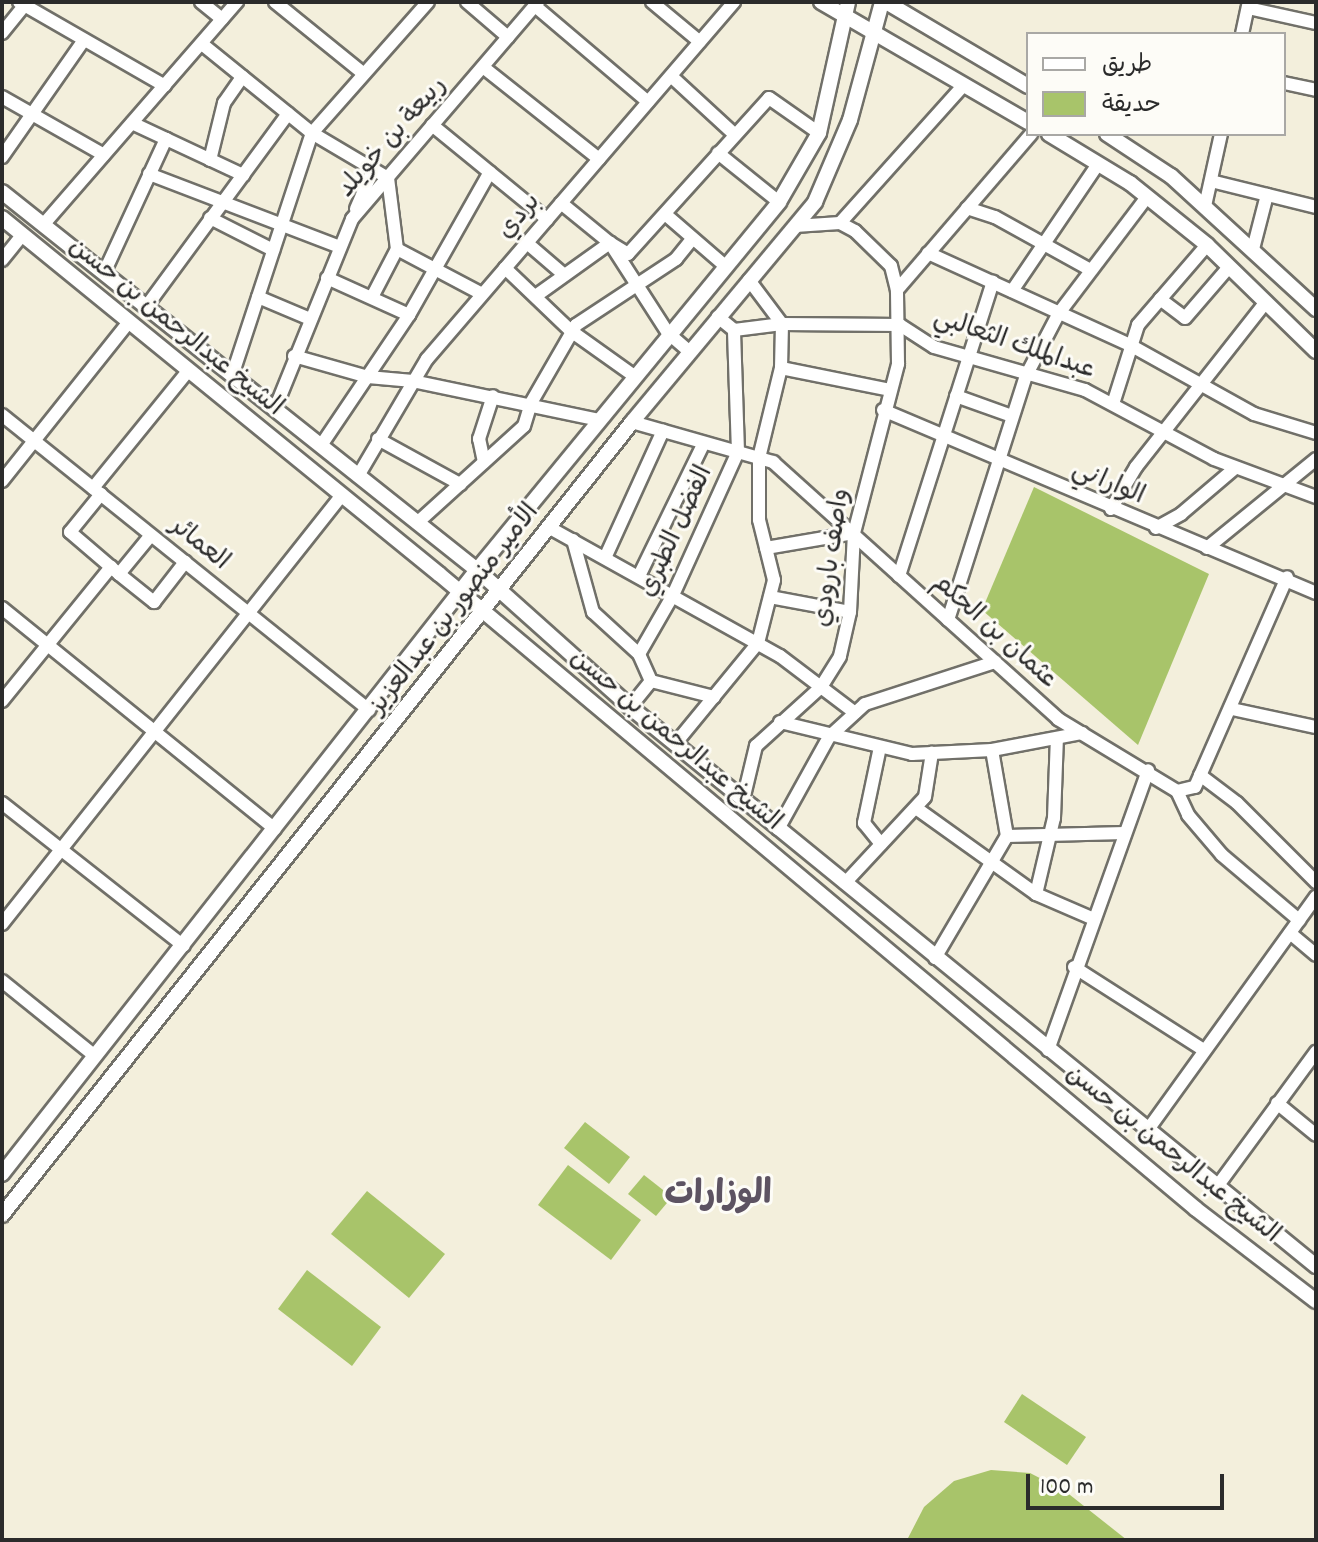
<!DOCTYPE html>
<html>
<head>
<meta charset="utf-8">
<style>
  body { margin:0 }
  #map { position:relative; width:1318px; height:1542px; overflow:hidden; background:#f3efdc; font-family:Dekko,"Playpen Sans Arabic",sans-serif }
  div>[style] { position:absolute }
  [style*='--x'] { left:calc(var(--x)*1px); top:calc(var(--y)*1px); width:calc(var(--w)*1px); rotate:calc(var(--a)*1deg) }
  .green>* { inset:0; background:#a8c46a }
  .roads { filter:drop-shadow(2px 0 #717069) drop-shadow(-2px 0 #717069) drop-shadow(0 2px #717069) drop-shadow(0 -2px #717069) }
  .minor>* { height:12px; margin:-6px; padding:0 6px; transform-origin:6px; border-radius:6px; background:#fff }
  .tertiary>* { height:14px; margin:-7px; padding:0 7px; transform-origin:7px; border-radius:7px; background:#fff }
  span { translate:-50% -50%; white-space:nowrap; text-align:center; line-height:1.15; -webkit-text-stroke:6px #fdfcf7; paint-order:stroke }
  .street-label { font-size:26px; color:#2b2b2b }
  .district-label { font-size:34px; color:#5d5362; font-weight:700 }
  .frame { position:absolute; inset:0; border:4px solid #2b2b2b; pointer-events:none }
  .legend { position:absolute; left:1026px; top:32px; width:260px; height:104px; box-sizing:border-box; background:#fdfcf7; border:2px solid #a9a8a5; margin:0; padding:10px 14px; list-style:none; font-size:24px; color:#2b2b2b }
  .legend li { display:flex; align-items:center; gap:16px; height:40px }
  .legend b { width:40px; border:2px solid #a9a8a5 }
  .scale { position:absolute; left:1026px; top:1474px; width:198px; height:36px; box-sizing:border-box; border:4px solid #2b2b2b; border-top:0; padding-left:10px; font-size:24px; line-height:28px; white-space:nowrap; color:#2b2b2b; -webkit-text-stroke:6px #fdfcf7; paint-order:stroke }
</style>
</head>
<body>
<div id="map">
  <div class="green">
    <i style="clip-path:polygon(1034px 487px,1209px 574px,1138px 745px,982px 610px)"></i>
    <i style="clip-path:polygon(585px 1122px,630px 1157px,609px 1184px,564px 1148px)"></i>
    <i style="clip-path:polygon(568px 1165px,641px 1220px,611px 1260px,538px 1205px)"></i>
    <i style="clip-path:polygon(644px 1175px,672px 1197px,656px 1216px,628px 1194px)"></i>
    <i style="clip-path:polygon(367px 1191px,445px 1254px,409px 1298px,331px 1234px)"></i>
    <i style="clip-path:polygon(307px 1270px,381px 1327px,352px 1366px,278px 1309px)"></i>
    <i style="clip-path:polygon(1022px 1394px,1086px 1437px,1067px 1465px,1004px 1422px)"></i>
    <i style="clip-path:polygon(991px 1470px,1030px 1473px,1065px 1491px,1127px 1540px,907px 1540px,924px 1507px,954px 1481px)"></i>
  </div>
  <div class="roads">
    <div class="minor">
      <i style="--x:19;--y:2;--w:168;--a:29.9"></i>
      <i style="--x:201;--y:2;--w:27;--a:39"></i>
      <i style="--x:275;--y:2;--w:114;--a:39"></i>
      <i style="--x:467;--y:2;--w:54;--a:40.5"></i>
      <i style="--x:652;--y:2;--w:62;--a:39.8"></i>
      <i style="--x:535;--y:6;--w:148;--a:40.3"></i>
      <i style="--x:1248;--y:8;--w:70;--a:12.4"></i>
      <i style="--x:2;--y:33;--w:40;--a:-51"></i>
      <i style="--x:1242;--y:34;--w:33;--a:-78"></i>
      <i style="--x:202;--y:44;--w:141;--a:39"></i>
      <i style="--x:312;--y:133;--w:88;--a:30.6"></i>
      <i style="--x:388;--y:178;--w:72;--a:82.8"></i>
      <i style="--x:397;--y:249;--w:54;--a:117.5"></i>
      <i style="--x:483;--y:67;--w:148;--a:38.4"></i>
      <i style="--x:671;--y:76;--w:86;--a:42.6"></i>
      <i style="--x:1284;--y:83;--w:33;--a:12"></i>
      <i style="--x:2;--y:97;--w:117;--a:29.6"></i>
      <i style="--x:132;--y:123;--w:123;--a:25.1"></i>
      <i style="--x:432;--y:125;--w:149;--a:39.3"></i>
      <i style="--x:718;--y:153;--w:78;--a:38.8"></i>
      <i style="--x:2;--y:157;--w:143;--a:-55"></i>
      <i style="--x:210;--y:160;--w:59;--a:-76.2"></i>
      <i style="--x:224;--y:103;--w:32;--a:-55"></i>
      <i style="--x:149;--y:174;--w:204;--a:20.9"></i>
      <i style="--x:1211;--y:181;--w:108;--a:13.9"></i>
      <i style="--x:561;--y:203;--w:63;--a:39.2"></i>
      <i style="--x:610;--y:243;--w:107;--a:57.2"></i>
      <i style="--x:668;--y:333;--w:29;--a:41"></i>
      <i style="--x:1205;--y:206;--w:74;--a:-77.5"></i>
      <i style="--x:967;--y:208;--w:29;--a:18"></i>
      <i style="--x:995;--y:217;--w:107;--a:29"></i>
      <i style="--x:356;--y:209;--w:40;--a:-66.6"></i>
      <i style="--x:665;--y:214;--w:78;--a:40.8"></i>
      <i style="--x:210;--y:218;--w:71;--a:26.9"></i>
      <i style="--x:840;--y:223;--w:184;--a:-48.1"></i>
      <i style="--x:43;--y:225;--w:296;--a:-49"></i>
      <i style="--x:795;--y:226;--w:45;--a:-3.8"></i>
      <i style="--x:840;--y:223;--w:17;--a:28"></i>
      <i style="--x:855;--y:231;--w:50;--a:44.2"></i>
      <i style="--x:891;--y:266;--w:25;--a:76"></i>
      <i style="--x:527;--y:243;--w:48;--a:40.7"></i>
      <i style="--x:397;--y:249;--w:96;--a:27.9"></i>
      <i style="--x:1253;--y:249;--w:56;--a:-75.5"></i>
      <i style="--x:928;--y:253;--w:222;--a:24.5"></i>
      <i style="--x:1130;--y:345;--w:142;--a:29.1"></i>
      <i style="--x:1254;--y:414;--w:65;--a:17"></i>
      <i style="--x:2;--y:260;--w:32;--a:-51"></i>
      <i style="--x:505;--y:268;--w:91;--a:43.7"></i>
      <i style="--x:571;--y:331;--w:77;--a:35.5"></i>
      <i style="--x:104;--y:273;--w:148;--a:-65.2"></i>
      <i style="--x:327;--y:278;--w:90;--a:24.3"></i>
      <i style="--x:749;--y:280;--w:55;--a:53.1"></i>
      <i style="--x:782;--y:324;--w:118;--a:0.5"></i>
      <i style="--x:900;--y:325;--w:40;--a:32.9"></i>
      <i style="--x:934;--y:347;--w:157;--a:15.9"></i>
      <i style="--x:1085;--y:390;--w:146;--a:28.1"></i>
      <i style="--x:1214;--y:459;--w:109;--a:20.4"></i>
      <i style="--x:1012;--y:291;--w:153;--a:-55.9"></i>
      <i style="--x:537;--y:295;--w:90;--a:-35.5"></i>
      <i style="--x:610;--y:243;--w:21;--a:31"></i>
      <i style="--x:628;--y:254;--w:210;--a:-47.9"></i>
      <i style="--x:769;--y:98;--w:61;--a:35"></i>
      <i style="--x:258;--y:297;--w:56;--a:22.9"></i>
      <i style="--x:1160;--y:299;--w:31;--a:37"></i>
      <i style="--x:1185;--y:318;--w:67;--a:-49.2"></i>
      <i style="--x:146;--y:307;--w:240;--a:-53.7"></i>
      <i style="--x:294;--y:356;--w:77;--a:15.8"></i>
      <i style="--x:368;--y:377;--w:45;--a:5.1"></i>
      <i style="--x:413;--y:381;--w:191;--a:11.8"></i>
      <i style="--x:781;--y:368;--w:111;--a:11.4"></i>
      <i style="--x:232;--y:376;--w:256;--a:-71.8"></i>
      <i style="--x:312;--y:133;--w:175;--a:-48.5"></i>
      <i style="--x:956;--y:396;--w:59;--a:19.7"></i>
      <i style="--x:1113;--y:404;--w:83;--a:-72.4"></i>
      <i style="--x:1138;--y:325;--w:106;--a:-49.2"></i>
      <i style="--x:275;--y:409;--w:205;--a:-67.9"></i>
      <i style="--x:352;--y:219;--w:286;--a:-49.4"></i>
      <i style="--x:883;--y:410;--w:470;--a:22.9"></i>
      <i style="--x:2;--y:415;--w:471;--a:38.8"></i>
      <i style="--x:632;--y:422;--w:147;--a:15.8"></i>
      <i style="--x:773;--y:462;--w:384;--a:42"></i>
      <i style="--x:1058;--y:719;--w:139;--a:31.2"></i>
      <i style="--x:1177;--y:791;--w:26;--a:65"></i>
      <i style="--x:1188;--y:815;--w:52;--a:49.6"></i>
      <i style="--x:1222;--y:855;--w:101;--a:40.2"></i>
      <i style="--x:378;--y:439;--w:94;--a:28.8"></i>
      <i style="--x:322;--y:444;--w:156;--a:-56"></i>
      <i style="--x:409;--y:315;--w:164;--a:-60.5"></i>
      <i style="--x:484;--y:462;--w:24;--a:-102"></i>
      <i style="--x:479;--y:439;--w:45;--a:-72"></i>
      <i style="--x:358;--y:476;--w:136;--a:-59.5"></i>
      <i style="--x:427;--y:359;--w:471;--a:-49.3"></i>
      <i style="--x:2;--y:481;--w:203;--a:-51.4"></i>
      <i style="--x:93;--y:488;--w:152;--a:-50.9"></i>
      <i style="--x:101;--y:494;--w:49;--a:129.2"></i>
      <i style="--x:70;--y:532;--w:65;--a:40.6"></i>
      <i style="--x:119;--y:574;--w:45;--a:38.7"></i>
      <i style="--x:154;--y:602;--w:51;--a:-52.2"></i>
      <i style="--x:1111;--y:509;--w:49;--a:-59.2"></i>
      <i style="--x:1136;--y:467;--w:210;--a:-51.8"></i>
      <i style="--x:417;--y:523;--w:144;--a:-42.2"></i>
      <i style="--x:524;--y:426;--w:24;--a:-73"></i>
      <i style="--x:531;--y:403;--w:90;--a:-60"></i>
      <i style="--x:576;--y:325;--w:120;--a:-33.4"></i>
      <i style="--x:676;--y:259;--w:26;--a:-51"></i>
      <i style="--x:550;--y:528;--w:263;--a:29.1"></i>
      <i style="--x:780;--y:656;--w:94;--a:37.2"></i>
      <i style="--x:1156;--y:528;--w:29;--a:-29"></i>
      <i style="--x:1181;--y:514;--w:71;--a:-40.4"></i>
      <i style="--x:573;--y:540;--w:75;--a:74.5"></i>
      <i style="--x:593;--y:612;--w:62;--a:42.4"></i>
      <i style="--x:766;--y:548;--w:89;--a:-9.7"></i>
      <i style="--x:1207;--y:548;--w:141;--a:-39.2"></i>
      <i style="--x:605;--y:558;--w:140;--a:-65.5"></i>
      <i style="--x:119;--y:574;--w:50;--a:-50.6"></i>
      <i style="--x:639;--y:576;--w:148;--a:-64"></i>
      <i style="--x:899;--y:576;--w:309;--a:-72.3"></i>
      <i style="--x:770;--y:597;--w:81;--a:10.6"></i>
      <i style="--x:2;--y:608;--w:351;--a:39"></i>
      <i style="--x:948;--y:620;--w:256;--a:-72.3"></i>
      <i style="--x:1026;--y:376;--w:71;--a:-62.4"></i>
      <i style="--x:1059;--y:313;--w:146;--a:-52.8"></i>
      <i style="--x:714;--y:697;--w:65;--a:-165.7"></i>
      <i style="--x:651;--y:681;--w:30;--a:-114"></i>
      <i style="--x:639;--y:654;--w:68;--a:-60"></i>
      <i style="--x:673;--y:595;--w:157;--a:-65.6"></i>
      <i style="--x:738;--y:452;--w:122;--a:-91.9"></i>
      <i style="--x:2;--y:701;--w:173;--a:-50.9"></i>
      <i style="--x:630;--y:707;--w:33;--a:-51"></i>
      <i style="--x:1232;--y:709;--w:86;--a:12.1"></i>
      <i style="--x:780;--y:722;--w:136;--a:13.6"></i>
      <i style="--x:912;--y:754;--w:80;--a:-2.9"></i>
      <i style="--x:992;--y:750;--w:92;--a:-10.7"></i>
      <i style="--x:675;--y:744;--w:131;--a:-50.6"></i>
      <i style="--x:758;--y:643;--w:65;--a:-75.7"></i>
      <i style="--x:774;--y:580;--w:62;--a:-104"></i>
      <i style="--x:759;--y:520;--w:62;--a:-90"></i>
      <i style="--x:759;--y:458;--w:93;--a:-76.3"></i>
      <i style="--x:781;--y:368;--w:44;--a:-88.7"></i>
      <i style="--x:782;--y:324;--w:48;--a:172.9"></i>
      <i style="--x:734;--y:330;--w:21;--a:-141"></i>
      <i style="--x:880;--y:747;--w:78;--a:101.9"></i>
      <i style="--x:864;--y:823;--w:27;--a:51"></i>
      <i style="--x:1200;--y:775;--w:46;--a:37.1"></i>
      <i style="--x:1237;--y:803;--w:112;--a:45"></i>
      <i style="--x:1177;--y:791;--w:18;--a:-13"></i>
      <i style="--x:1195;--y:787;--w:229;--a:-66.3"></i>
      <i style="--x:743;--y:800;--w:56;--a:-76.5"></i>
      <i style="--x:756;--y:746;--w:88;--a:-42.2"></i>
      <i style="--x:821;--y:687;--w:36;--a:-58"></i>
      <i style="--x:840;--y:656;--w:45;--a:-77.2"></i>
      <i style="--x:850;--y:612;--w:79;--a:-87.1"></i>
      <i style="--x:854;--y:533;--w:175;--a:-75.4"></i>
      <i style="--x:898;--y:364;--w:74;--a:-90.8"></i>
      <i style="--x:897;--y:290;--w:206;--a:-49.3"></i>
      <i style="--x:2;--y:803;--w:231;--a:38.2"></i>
      <i style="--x:916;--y:808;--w:148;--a:35.6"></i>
      <i style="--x:1036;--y:894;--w:63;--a:23.3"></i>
      <i style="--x:778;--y:829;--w:105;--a:-61"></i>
      <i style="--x:829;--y:737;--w:49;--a:-42.5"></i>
      <i style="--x:865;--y:704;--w:137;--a:-17.9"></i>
      <i style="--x:1007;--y:836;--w:118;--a:-1.5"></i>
      <i style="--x:845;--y:883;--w:117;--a:-47.1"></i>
      <i style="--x:925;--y:797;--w:45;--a:-81"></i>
      <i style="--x:1036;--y:894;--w:78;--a:-76.7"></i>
      <i style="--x:1054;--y:818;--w:80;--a:-87.9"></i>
      <i style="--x:2;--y:924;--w:547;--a:-51.6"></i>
      <i style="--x:1290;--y:933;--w:34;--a:40"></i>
      <i style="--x:935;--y:958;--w:142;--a:-59.5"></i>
      <i style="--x:1007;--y:836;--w:87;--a:-99.9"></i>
      <i style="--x:1074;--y:967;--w:154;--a:32.6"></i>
      <i style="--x:2;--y:981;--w:119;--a:38.9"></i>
      <i style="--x:1048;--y:1050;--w:297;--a:-70.3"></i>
      <i style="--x:1277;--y:1103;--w:50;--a:39.4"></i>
      <i style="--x:1147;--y:1131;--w:289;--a:-54.2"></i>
      <i style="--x:1216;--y:1188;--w:169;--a:-53.7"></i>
    </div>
    <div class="tertiary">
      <i style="--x:821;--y:2;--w:239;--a:30.1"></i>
      <i style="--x:886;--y:2;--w:165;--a:30.6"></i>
      <i style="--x:1049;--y:134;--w:95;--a:31.2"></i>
      <i style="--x:1130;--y:183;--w:99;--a:38.8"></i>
      <i style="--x:1207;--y:245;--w:152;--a:44.2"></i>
      <i style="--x:1107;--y:134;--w:77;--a:33.3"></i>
      <i style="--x:1171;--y:176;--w:197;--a:42.5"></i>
      <i style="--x:2;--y:192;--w:607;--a:38.51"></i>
      <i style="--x:477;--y:570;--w:205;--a:41.8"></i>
      <i style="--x:630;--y:707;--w:885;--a:39.18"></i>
      <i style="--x:2;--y:218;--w:564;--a:39.17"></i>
      <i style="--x:439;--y:574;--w:988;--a:39.99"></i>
      <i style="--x:1196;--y:1209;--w:151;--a:37.5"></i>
      <i style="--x:2;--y:1174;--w:768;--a:-51.82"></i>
      <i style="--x:477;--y:570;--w:476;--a:-50.6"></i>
      <i style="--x:779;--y:202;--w:80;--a:-59.9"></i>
      <i style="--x:819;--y:133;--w:134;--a:-77.5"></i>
      <i style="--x:2;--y:1215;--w:1013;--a:-51.53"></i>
      <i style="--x:632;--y:422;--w:286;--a:-50.2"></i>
      <i style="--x:815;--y:202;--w:89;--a:-66.9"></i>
      <i style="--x:850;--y:120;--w:122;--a:-74.8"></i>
    </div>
  </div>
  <div class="street-label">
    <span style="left:393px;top:138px;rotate:-49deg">ربيعة بن خويلد</span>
    <span style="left:520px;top:217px;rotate:-49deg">بردي</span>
    <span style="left:175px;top:328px;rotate:39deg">الشيخ عبدالرحمن بن حسن</span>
    <span style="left:1014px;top:345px;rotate:19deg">عبدالملك الثعالبي</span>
    <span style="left:1108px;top:484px;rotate:23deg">الواراني</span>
    <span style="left:677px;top:532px;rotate:-65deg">الفضل الطبري</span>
    <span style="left:199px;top:545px;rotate:39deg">العمائر</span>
    <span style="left:833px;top:558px;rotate:-82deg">واصف بارودي</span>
    <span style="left:455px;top:610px;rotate:-52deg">الأمير منصور بن عبدالعزيز</span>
    <span style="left:994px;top:632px;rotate:42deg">عثمان بن الحكم</span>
    <span style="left:675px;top:741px;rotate:40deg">الشيخ عبدالرحمن بن حسن</span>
    <span style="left:1172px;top:1155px;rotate:39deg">الشيخ عبدالرحمن بن حسن</span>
  </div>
  <div class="district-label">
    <span style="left:718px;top:1197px">الوزارات</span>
  </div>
  <div class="frame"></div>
  <ul class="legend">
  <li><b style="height:10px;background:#fff"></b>طريق</li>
  <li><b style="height:22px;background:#a8c46a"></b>حديقة</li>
  </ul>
  <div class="scale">100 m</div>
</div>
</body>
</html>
